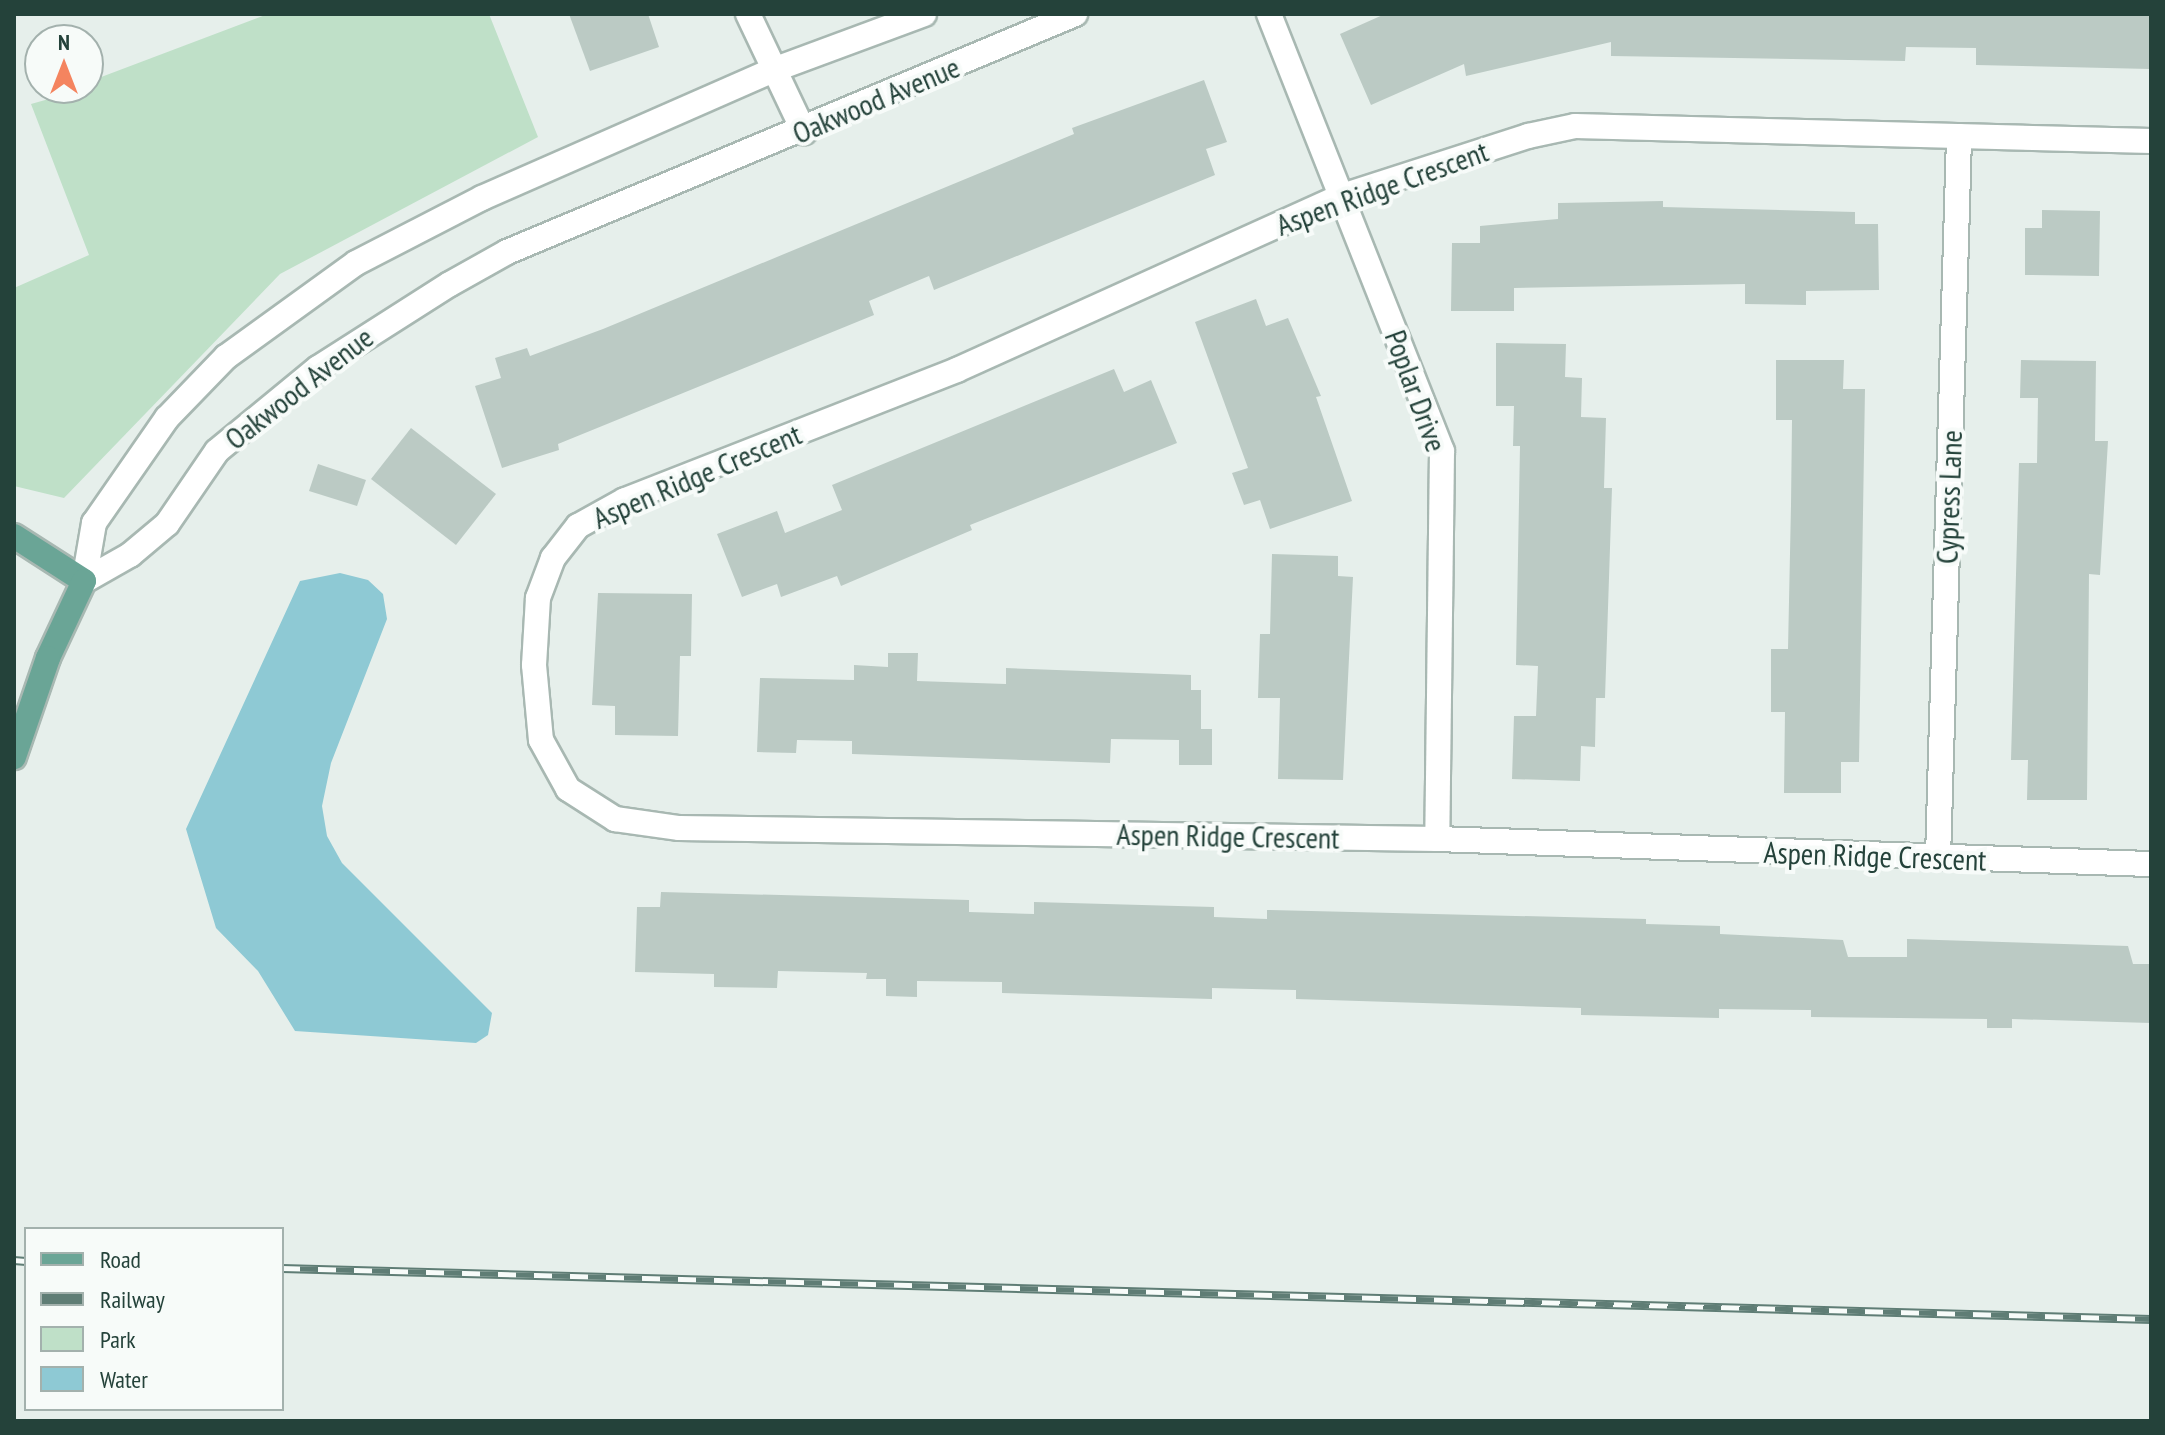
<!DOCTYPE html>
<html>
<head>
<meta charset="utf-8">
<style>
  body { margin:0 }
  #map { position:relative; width:2165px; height:1435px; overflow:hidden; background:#e6efeb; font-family:"PT Sans Narrow",sans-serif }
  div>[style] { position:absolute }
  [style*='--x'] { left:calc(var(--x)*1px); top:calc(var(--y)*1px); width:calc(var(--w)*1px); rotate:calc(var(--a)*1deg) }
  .green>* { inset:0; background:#bfe0c8 }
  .water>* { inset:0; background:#8ec9d4 }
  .building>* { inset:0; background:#bbcac4 }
  .roads { filter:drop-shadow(2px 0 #a8b8b2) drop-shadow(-2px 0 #a8b8b2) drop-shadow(0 2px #a8b8b2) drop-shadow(0 -2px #a8b8b2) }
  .minor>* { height:24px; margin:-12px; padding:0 12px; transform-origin:12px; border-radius:12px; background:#fff }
  .major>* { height:24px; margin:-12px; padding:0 12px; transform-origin:12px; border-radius:12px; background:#6aa596 }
  .rail>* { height:9px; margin-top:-4.5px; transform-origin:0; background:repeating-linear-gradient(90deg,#f7fbf9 0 18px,#5f7d75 0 36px); box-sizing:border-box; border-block:2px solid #5f7d75 }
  span { translate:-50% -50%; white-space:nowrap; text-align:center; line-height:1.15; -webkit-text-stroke:8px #f7fbf9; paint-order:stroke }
  .street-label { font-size:30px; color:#24423a }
  .frame { position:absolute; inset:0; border:16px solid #24423a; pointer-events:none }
  .legend { position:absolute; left:24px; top:1227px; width:260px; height:184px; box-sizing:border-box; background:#f7fbf9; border:2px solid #a3b1ad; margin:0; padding:10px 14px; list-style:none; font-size:24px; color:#24423a }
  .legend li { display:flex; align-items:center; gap:16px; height:40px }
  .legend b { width:40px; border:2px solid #a3b1ad }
  .north { position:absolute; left:24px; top:24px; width:80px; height:80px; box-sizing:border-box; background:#f7fbf9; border:2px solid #a3b1ad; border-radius:50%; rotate:0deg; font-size:22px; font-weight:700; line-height:32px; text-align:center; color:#24423a }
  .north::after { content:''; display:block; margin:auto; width:28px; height:36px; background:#f4845f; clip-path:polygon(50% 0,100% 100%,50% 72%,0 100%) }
</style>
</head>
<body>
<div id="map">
  <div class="green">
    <i style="clip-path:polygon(268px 14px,489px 14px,538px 137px,280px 274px,64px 498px,14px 486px,14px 288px,89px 255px,31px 104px,88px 88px,88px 82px)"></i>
  </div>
  <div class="water">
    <i style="clip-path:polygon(340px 573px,368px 580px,383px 594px,387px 619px,331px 763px,322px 806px,327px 836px,342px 863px,492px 1013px,488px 1035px,476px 1043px,295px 1031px,258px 971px,216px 928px,186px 829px,300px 581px)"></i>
  </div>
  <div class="building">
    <i style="clip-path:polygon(569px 14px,648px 14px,659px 47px,590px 71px)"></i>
    <i style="clip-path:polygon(1385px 14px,2150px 14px,2150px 69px,1976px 65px,1976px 48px,1906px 47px,1905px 61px,1611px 56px,1611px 42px,1466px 76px,1464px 64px,1371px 105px,1340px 34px)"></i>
    <i style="clip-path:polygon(1204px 80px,1227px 142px,1206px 149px,1215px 175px,934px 290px,929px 276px,869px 301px,874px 315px,558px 444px,559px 450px,502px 468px,475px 386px,501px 378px,495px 358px,527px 348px,530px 356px,603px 329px,1074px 134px,1072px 128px)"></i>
    <i style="clip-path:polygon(1663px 201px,1663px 207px,1855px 212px,1855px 224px,1878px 224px,1879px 290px,1806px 291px,1806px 305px,1745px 304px,1745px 284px,1514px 288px,1514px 311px,1451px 311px,1452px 243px,1480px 243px,1480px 226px,1558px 219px,1558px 203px)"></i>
    <i style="clip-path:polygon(2042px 210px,2100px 211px,2099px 276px,2025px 275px,2025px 228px,2042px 228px)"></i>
    <i style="clip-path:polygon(1256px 299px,1266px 326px,1288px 318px,1321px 396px,1316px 397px,1352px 501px,1270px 529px,1260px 500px,1244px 505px,1232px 473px,1248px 468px,1195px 322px)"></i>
    <i style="clip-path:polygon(1496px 343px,1566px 344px,1565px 377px,1582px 378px,1581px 417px,1606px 418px,1604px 488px,1612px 488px,1605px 698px,1596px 698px,1595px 747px,1581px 746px,1580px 781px,1512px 779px,1514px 716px,1536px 716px,1538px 666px,1516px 665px,1520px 446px,1513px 446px,1514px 406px,1496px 406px)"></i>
    <i style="clip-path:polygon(1776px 360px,1844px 360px,1843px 389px,1865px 389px,1859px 762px,1841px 762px,1841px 793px,1784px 793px,1785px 712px,1771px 712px,1771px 649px,1788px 649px,1791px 505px,1792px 420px,1776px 420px)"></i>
    <i style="clip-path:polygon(2021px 360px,2096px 361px,2095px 441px,2108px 441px,2100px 575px,2089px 574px,2087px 800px,2027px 800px,2028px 760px,2011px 760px,2019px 463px,2037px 463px,2038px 398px,2020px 398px)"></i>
    <i style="clip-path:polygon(1114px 369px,1124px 392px,1151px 380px,1177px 443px,970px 525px,972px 530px,841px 586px,837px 576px,781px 597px,777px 584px,742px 597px,717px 534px,777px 511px,785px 533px,842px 510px,832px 485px)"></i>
    <i style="clip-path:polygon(411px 428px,496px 494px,456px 545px,371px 479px)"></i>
    <i style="clip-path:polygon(318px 464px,366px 480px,357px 506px,309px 491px)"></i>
    <i style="clip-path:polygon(1272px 554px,1338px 556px,1338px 576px,1353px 577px,1343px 780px,1278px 779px,1280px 698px,1258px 698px,1260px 634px,1270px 634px)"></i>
    <i style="clip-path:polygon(598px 593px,692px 594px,691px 656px,680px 656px,678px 736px,615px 735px,615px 706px,592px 705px)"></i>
    <i style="clip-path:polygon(888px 653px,918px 653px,917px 681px,1006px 684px,1006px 668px,1191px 675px,1191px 690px,1201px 690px,1201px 729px,1212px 729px,1212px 765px,1179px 765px,1179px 740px,1111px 739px,1110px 763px,852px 754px,852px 741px,797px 740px,796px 753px,757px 752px,760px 678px,854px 680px,854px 665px,888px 667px)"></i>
    <i style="clip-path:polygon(661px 892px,969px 900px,969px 912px,1034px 914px,1034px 902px,1214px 907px,1214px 917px,1267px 919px,1267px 910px,1646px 919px,1646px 924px,1720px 926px,1720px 934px,1843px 940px,1848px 957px,1907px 957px,1907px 939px,2128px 946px,2133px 964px,2151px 964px,2151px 1023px,2012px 1019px,2012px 1028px,1987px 1028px,1987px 1019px,1811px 1017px,1811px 1010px,1719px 1009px,1719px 1018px,1581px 1015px,1581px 1008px,1296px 999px,1296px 990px,1212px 988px,1212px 999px,1002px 993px,1002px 982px,917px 981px,917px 997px,886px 996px,886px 979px,866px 979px,867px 973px,778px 971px,777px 988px,714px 987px,714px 974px,635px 972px,637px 907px,660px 907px)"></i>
  </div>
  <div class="roads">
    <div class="minor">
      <i style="--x:748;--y:14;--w:131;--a:64.6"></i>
      <i style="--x:1269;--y:14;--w:470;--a:68.4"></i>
      <i style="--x:1442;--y:451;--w:388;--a:90.7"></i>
      <i style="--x:2151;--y:141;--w:576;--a:-178.51"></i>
      <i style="--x:1575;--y:126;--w:48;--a:168"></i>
      <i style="--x:1528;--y:136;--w:195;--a:162.1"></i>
      <i style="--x:1342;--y:196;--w:422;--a:155.7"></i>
      <i style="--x:957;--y:370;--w:357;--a:158.6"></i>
      <i style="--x:625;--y:500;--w:54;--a:151"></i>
      <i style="--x:578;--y:526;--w:41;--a:128"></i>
      <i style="--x:553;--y:558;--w:43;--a:110.6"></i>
      <i style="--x:538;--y:598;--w:67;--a:93.4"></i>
      <i style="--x:534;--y:665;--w:75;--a:84.7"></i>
      <i style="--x:541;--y:740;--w:56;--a:61.1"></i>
      <i style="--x:568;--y:789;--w:56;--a:32.6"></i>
      <i style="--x:615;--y:819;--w:65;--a:8"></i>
      <i style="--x:679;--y:828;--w:758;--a:0.83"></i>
      <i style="--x:1437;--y:839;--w:714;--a:2.01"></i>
      <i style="--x:84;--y:581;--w:53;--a:-29.5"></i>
      <i style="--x:130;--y:555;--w:48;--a:-40"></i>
      <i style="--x:167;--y:524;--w:88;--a:-55.6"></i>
      <i style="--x:217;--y:451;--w:131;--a:-39.4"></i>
      <i style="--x:318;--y:368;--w:156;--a:-32.5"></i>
      <i style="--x:450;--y:284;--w:65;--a:-29.3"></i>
      <i style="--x:507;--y:252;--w:616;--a:-22.73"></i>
      <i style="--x:84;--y:581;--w:59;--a:-80.2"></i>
      <i style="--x:94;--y:523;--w:128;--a:-55.2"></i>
      <i style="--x:167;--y:418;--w:85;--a:-46"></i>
      <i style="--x:226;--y:357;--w:160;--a:-35.9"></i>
      <i style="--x:356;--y:263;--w:142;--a:-27.3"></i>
      <i style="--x:482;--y:198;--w:318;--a:-23.7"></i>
      <i style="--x:773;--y:70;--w:161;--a:-20.3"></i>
      <i style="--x:1938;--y:858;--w:722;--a:-88.33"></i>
    </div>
    <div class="major">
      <i style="--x:14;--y:536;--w:83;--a:32.7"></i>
      <i style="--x:84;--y:581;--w:85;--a:115.1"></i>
      <i style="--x:48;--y:658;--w:105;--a:109"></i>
    </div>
  </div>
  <div class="rail">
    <i style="--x:14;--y:1260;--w:12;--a:5"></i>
    <i style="--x:282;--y:1268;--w:1870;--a:1.56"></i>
  </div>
  <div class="street-label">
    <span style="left:876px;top:100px;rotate:-23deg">Oakwood Avenue</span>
    <span style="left:1382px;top:188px;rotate:-20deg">Aspen Ridge Crescent</span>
    <span style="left:299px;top:388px;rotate:-38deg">Oakwood Avenue</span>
    <span style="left:1416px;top:391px;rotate:70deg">Poplar Drive</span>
    <span style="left:697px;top:476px;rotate:-23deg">Aspen Ridge Crescent</span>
    <span style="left:1949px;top:497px;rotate:-88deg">Cypress Lane</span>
    <span style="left:1228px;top:836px;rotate:1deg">Aspen Ridge Crescent</span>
    <span style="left:1875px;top:856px;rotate:2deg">Aspen Ridge Crescent</span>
  </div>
  <div class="frame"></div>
  <ul class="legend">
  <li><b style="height:10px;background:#6aa596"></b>Road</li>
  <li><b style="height:10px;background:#5f7d75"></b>Railway</li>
  <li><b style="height:22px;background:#bfe0c8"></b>Park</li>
  <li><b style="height:22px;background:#8ec9d4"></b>Water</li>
  </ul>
  <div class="north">N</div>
</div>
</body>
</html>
